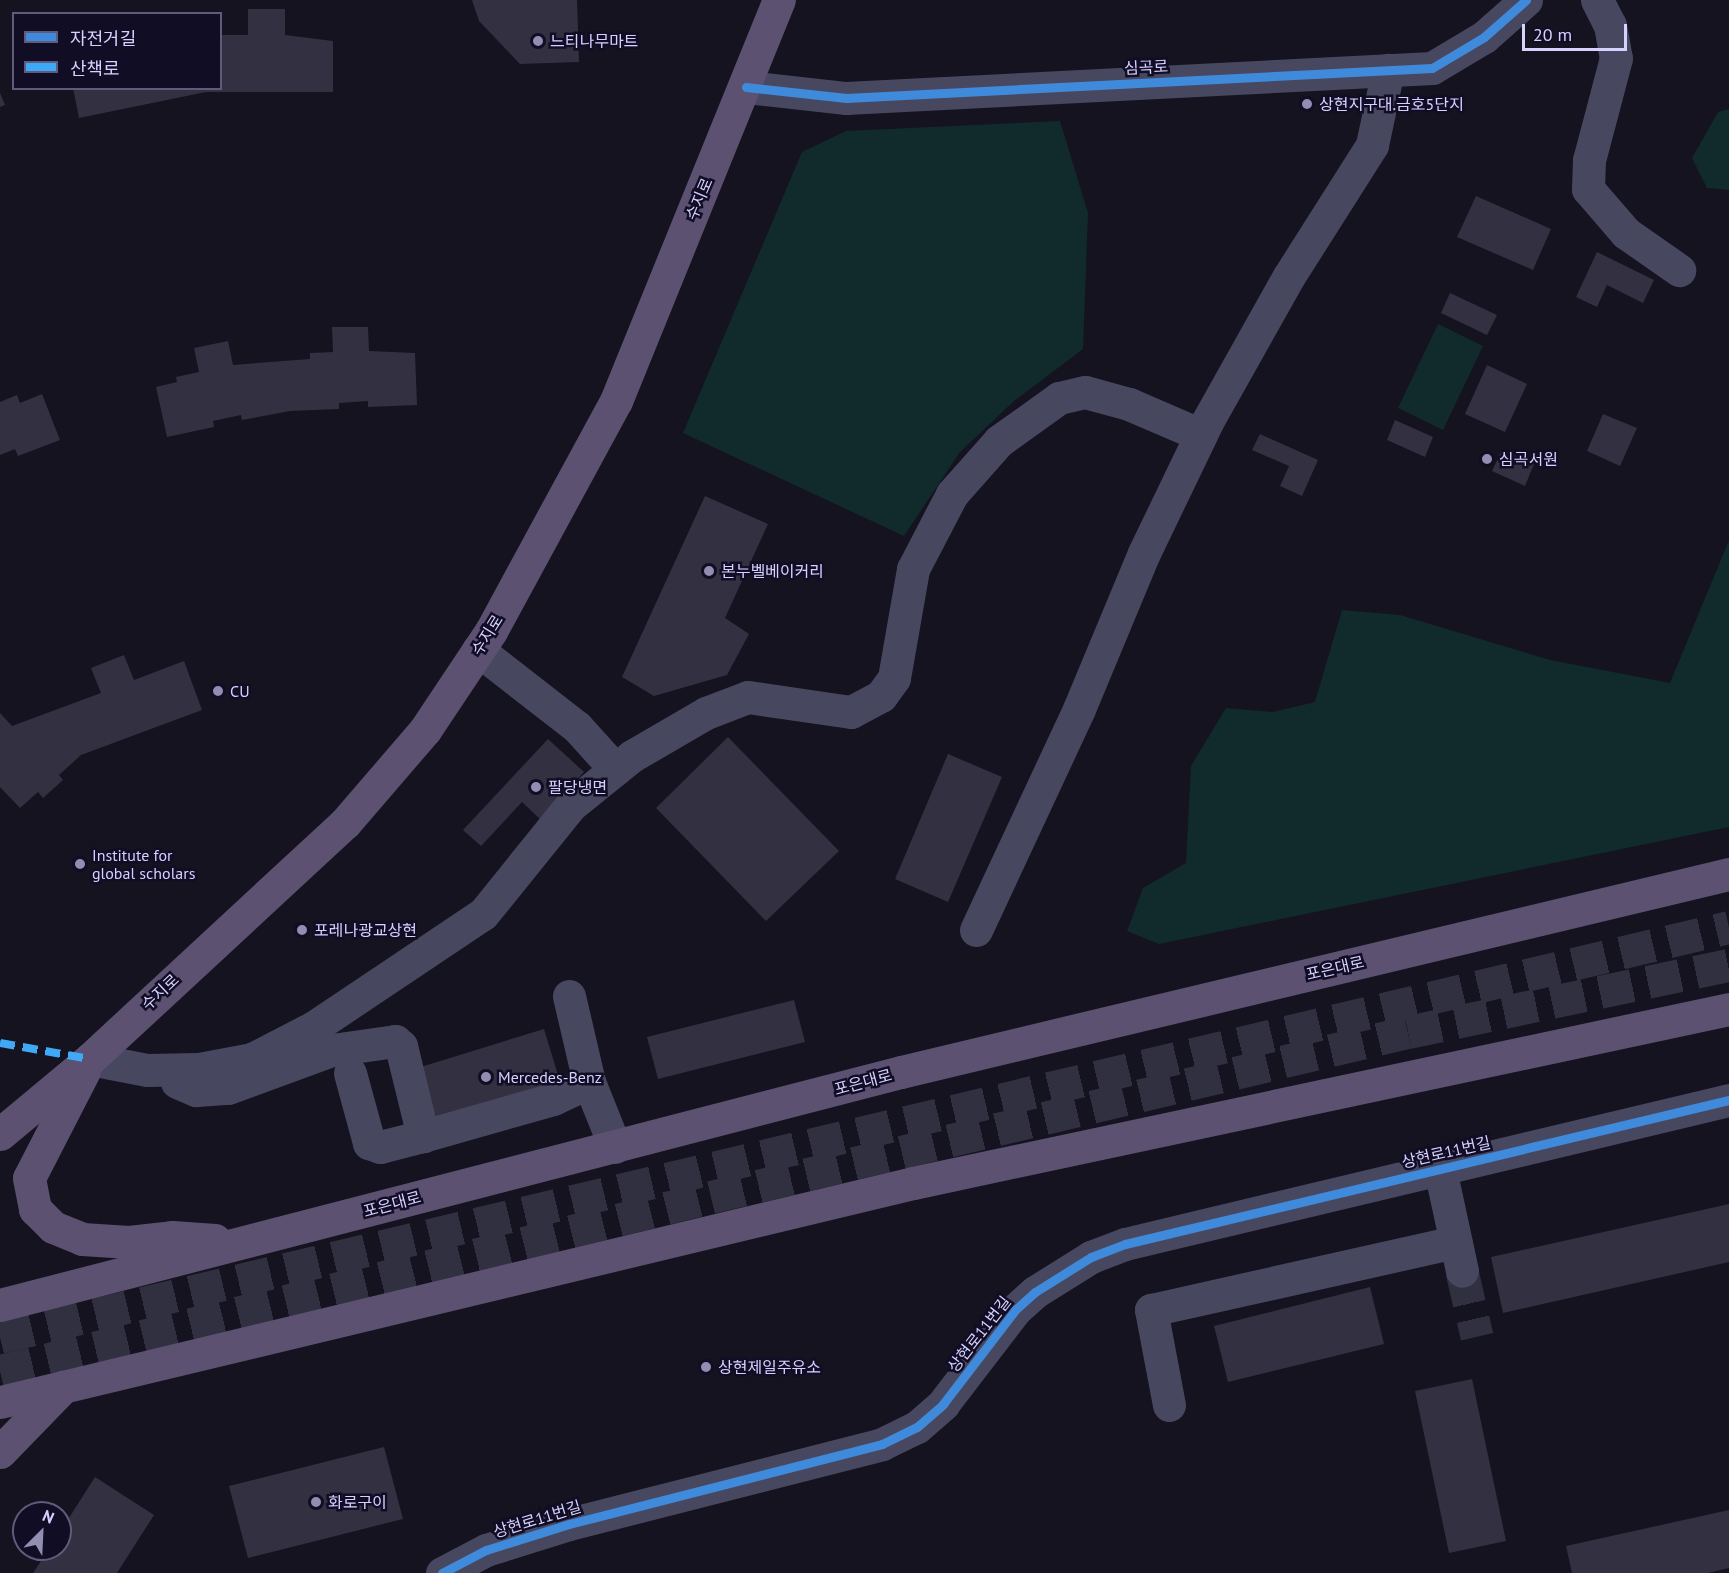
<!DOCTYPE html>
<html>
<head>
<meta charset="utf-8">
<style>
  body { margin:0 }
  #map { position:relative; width:1729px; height:1573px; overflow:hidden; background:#14131f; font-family:"PT Sans","Noto Sans KR",sans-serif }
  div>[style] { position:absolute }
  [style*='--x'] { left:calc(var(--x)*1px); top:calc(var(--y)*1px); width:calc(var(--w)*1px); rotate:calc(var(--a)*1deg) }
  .green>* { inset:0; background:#112b2c }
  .building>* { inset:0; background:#333042 }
  .minor-tunnel>* { height:33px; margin-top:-16.5px; transform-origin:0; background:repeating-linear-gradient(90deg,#313041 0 33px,transparent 0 49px) }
  .major-tunnel>* { height:33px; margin-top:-16.5px; transform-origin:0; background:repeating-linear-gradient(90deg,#313041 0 33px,transparent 0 49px) }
  .minor>* { height:33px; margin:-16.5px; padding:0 16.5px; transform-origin:16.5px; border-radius:16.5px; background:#484760 }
  .major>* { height:33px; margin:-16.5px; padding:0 16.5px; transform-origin:16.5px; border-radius:16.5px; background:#5c5171 }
  .quiet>* { height:8px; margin-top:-4px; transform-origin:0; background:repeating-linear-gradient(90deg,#3fa9f5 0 15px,transparent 0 23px) }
  .cycleway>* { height:9px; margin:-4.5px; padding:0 4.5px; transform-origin:4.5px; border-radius:4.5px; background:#408adc }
  .dots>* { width:16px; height:16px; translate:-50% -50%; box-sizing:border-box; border:3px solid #110d25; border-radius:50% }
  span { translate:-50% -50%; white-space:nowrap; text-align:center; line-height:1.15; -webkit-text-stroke:5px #110d25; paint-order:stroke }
  .poi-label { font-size:16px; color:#d6d1ff }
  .left { translate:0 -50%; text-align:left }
  .street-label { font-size:16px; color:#d6d1ff }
  .legend { position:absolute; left:12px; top:12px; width:210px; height:78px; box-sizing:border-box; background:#110d25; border:2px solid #605b7c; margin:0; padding:8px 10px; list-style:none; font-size:18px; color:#d6d1ff }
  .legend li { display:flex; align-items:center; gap:12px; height:30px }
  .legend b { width:30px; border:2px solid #605b7c }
  .north { position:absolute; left:12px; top:1501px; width:60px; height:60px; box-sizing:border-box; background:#110d25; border:2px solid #605b7c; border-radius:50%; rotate:24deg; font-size:16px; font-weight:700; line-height:24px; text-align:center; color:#d6d1ff }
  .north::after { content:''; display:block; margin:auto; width:21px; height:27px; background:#928eb1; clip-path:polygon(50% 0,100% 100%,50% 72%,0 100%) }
  .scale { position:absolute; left:1522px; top:24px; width:105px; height:27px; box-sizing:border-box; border:3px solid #d6d1ff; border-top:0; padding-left:8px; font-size:18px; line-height:21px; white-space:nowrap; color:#d6d1ff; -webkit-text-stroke:4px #110d25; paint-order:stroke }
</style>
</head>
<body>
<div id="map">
  <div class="green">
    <i style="clip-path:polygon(1729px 109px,1729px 190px,1707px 188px,1692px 158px,1718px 112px)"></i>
    <i style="clip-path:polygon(1060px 121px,1088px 213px,1083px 349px,1014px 401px,960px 452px,904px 536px,683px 433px,802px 152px,846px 131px)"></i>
    <i style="clip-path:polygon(1438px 324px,1483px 346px,1443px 430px,1398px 408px)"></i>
    <i style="clip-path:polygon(1729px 540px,1729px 827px,1159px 944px,1127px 931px,1143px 888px,1186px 863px,1191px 766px,1226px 708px,1273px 712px,1315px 702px,1342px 610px,1400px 615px,1550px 660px,1670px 683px)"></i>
  </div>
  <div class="building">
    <i style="clip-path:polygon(472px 0,577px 0,579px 62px,520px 64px,479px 21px)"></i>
    <i style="clip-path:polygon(248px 9px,285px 9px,285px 35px,333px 41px,333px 92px,206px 92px,79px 118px,73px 88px,220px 88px,221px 35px,248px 35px)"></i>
    <i style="clip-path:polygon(0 93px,5px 105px,0 107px)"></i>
    <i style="clip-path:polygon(1476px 196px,1551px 229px,1533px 270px,1457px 237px)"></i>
    <i style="clip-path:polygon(1597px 252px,1654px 280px,1643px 303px,1607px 285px,1597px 307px,1576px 297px)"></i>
    <i style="clip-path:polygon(1450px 293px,1497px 315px,1487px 335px,1441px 313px)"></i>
    <i style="clip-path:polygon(332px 327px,368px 327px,369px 351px,415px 353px,417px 405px,368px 407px,368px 401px,339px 403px,339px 409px,290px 411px,242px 420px,241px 415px,213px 421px,214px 427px,167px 437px,156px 387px,177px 382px,176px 377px,199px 372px,194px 348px,228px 341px,233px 365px,310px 359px,310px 353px,333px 352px)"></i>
    <i style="clip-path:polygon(1487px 365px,1527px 384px,1505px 432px,1465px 414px)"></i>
    <i style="clip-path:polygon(42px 394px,60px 440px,18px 456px,15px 449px,0 455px,0 402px,17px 395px,20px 403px)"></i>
    <i style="clip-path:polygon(1603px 414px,1637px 428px,1620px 466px,1587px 451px)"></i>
    <i style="clip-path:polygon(1395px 420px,1433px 437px,1425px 457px,1387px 440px)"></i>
    <i style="clip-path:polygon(1260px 434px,1318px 460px,1302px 496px,1280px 486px,1289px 466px,1252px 450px)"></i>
    <i style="clip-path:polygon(1502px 450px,1534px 464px,1525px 486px,1492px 471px)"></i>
    <i style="clip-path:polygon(705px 496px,768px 524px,725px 618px,749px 634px,727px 675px,654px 696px,622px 677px)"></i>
    <i style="clip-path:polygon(124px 655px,134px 680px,184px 661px,202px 710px,81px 755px,59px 775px,63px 780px,43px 798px,38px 792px,20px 808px,0 787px,0 713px,12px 726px,101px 693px,91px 668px)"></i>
    <i style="clip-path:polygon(728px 737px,839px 851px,766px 921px,656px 808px)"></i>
    <i style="clip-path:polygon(548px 739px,584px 772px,540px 819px,522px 802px,481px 846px,463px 830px)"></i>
    <i style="clip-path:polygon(948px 754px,1002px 777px,948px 902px,895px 879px)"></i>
    <i style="clip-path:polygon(794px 1000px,805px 1042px,658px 1079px,647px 1037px)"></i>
    <i style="clip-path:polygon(544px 1029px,561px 1085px,428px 1125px,411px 1070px)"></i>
    <i style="clip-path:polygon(1729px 1204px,1729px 1262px,1503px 1313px,1491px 1257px)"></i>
    <i style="clip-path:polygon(1370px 1287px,1384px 1344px,1228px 1382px,1214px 1326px)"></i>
    <i style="clip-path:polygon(1472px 1379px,1506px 1541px,1449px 1553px,1415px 1391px)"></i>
    <i style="clip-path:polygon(384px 1447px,403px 1519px,248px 1558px,229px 1486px)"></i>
    <i style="clip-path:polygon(95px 1477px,154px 1515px,117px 1573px,33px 1573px,49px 1549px,60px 1549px,60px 1532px)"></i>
    <i style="clip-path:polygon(1729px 1510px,1729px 1568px,1708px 1573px,1572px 1573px,1566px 1546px)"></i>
  </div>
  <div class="minor-tunnel">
    <i style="--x:1462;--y:1271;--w:67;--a:77"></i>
  </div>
  <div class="major-tunnel">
    <i style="--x:0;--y:1337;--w:1777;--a:-13.34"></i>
    <i style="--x:0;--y:1371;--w:732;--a:-13.75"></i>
    <i style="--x:711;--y:1197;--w:716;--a:-13.32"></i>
    <i style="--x:1408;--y:1032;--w:328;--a:-11.8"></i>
  </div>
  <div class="minor">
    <i style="--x:1597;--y:0;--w:28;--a:63"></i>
    <i style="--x:1610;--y:25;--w:34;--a:80"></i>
    <i style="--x:1616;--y:58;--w:106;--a:104.8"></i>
    <i style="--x:1589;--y:160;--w:29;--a:92"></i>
    <i style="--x:1588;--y:189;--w:58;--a:49.2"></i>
    <i style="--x:1626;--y:233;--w:65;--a:34.9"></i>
    <i style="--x:746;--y:87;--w:101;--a:6.3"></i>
    <i style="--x:846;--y:98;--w:587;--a:-2.93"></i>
    <i style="--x:1432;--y:68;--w:61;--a:-30.8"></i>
    <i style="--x:1484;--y:37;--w:56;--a:-41.4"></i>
    <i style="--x:478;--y:650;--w:125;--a:37.9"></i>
    <i style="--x:577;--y:727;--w:57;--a:47.9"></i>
    <i style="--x:976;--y:930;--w:244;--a:-65"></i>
    <i style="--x:1079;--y:709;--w:169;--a:-67.4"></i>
    <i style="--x:1144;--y:553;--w:145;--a:-64.3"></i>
    <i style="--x:1207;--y:422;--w:167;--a:-60.7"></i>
    <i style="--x:1289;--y:276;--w:155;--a:-57.6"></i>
    <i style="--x:1372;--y:145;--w:77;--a:-78"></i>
    <i style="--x:569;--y:996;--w:88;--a:76.9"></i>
    <i style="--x:90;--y:1059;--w:58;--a:10.9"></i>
    <i style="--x:147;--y:1070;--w:52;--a:-1.1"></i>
    <i style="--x:199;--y:1069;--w:54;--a:-10.7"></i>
    <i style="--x:252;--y:1059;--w:70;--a:-27.3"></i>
    <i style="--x:314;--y:1027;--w:203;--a:-33.8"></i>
    <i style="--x:483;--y:914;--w:139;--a:-51.1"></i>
    <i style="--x:570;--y:806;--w:80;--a:-38.9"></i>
    <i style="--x:632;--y:756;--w:86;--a:-30.2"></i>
    <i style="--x:706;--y:713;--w:45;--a:-20.9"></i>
    <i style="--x:748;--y:697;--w:104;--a:8.3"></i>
    <i style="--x:851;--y:712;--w:34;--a:-28"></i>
    <i style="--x:881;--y:696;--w:22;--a:-54"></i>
    <i style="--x:894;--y:678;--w:111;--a:-80.1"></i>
    <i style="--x:913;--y:569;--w:85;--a:-62.5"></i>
    <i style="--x:952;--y:494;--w:71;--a:-48.4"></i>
    <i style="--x:999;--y:441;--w:74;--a:-35.6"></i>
    <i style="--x:1059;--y:398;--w:27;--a:-13"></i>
    <i style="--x:1085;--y:392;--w:46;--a:15.3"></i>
    <i style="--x:1129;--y:404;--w:78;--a:23.3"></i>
    <i style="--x:350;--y:1073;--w:73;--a:74.8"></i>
    <i style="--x:369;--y:1143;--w:12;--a:20"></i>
    <i style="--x:380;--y:1147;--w:44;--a:-14.3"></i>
    <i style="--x:177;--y:1082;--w:21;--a:23"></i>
    <i style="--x:196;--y:1090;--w:32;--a:-4"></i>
    <i style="--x:228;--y:1088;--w:111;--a:-20.1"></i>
    <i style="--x:332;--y:1050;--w:64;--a:-8.1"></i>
    <i style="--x:395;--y:1041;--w:8;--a:40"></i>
    <i style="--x:401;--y:1046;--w:93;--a:76.3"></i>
    <i style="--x:423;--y:1136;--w:135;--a:-15.9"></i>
    <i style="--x:553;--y:1099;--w:40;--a:-25"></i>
    <i style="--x:589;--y:1082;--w:70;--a:68.2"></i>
    <i style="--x:1440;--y:1169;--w:104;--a:77.8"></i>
    <i style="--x:1169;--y:1405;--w:97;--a:-100.7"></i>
    <i style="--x:1151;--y:1310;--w:312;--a:-12.6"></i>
    <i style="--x:442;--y:1573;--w:50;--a:-27.6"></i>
    <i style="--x:486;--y:1550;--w:87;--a:-17.4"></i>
    <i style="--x:569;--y:1524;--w:323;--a:-14.3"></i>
    <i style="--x:882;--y:1444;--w:39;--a:-26"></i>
    <i style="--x:917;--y:1427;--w:35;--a:-41"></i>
    <i style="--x:943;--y:1404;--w:118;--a:-52.5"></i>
    <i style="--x:1015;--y:1310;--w:27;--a:-42"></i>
    <i style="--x:1035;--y:1292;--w:66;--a:-32"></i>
    <i style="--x:1091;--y:1257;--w:36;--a:-21"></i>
    <i style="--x:1125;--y:1244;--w:621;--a:-13.41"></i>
  </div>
  <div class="major">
    <i style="--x:84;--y:1071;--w:120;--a:117.2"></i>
    <i style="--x:29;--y:1178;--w:32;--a:79"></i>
    <i style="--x:35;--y:1209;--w:25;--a:45"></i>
    <i style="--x:53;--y:1227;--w:31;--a:22"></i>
    <i style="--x:82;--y:1239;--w:47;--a:3.7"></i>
    <i style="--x:129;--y:1242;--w:43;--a:-6.6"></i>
    <i style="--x:172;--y:1237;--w:43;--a:4"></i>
    <i style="--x:0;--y:1134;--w:117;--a:-39.8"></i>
    <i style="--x:90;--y:1059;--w:347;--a:-42.8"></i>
    <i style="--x:345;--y:823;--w:123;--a:-49.3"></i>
    <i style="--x:425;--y:730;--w:119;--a:-56.3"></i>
    <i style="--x:491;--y:631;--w:262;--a:-61.5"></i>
    <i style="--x:616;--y:401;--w:433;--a:-67.9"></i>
    <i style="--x:0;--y:1305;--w:931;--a:-14.5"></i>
    <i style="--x:901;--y:1072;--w:851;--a:-13.45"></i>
    <i style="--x:0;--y:1402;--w:939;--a:-13.49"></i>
    <i style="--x:913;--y:1183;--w:834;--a:-12.04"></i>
    <i style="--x:0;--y:1452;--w:91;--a:-45.9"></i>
  </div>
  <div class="quiet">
    <i style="--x:0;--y:1043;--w:91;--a:10.1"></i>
  </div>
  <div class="cycleway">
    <i style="--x:746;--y:87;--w:101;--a:6.3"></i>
    <i style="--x:846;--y:98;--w:587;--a:-2.93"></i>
    <i style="--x:1432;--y:68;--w:61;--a:-30.8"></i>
    <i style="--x:1484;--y:37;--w:56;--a:-41.4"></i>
    <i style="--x:442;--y:1573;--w:50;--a:-27.6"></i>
    <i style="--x:486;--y:1550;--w:87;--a:-17.4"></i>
    <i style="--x:569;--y:1524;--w:323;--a:-14.3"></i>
    <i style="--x:882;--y:1444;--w:39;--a:-26"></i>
    <i style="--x:917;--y:1427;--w:35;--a:-41"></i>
    <i style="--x:943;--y:1404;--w:118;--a:-52.5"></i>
    <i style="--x:1015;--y:1310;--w:27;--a:-42"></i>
    <i style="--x:1035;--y:1292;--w:66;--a:-32"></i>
    <i style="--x:1091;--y:1257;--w:36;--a:-21"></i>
    <i style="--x:1125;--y:1244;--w:621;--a:-13.41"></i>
  </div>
  <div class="dots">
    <i style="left:538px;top:41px;background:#928eb1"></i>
    <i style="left:1307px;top:104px;background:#928eb1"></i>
    <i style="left:1487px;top:459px;background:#928eb1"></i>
    <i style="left:709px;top:571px;background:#928eb1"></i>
    <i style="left:218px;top:691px;background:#928eb1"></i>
    <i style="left:536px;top:787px;background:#928eb1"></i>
    <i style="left:80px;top:864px;background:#928eb1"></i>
    <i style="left:302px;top:930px;background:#928eb1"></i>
    <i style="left:486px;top:1077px;background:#928eb1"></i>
    <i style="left:706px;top:1367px;background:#928eb1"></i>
    <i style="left:316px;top:1502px;background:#928eb1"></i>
  </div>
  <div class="poi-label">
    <span class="left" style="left:550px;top:41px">느티나무마트</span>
    <span class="left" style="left:1319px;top:104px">상현지구대.금호5단지</span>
    <span class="left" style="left:1499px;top:459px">심곡서원</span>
    <span class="left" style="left:721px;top:571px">본누벨베이커리</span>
    <span class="left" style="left:230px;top:691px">CU</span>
    <span class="left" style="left:548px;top:787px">팔당냉면</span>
    <span class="left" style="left:92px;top:864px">Institute for<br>global scholars</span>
    <span class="left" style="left:314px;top:930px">포레나광교상현</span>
    <span class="left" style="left:498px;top:1077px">Mercedes-Benz</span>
    <span class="left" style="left:718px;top:1367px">상현제일주유소</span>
    <span class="left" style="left:328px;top:1502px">화로구이</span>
  </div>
  <div class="street-label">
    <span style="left:1146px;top:67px;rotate:-3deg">심곡로</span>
    <span style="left:699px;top:199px;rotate:-67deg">수지로</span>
    <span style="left:487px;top:635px;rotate:-58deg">수지로</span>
    <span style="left:1335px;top:968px;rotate:-13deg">포은대로</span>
    <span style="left:160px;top:992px;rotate:-43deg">수지로</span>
    <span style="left:863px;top:1082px;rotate:-15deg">포은대로</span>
    <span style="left:1446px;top:1152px;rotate:-13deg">상현로11번길</span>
    <span style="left:392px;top:1204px;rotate:-15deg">포은대로</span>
    <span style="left:979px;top:1334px;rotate:-52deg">상현로11번길</span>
    <span style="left:537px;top:1519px;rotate:-17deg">상현로11번길</span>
  </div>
  <ul class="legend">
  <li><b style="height:8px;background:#408adc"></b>자전거길</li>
  <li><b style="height:8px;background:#3fa9f5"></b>산책로</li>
  </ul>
  <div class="north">N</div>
  <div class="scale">20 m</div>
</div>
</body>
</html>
